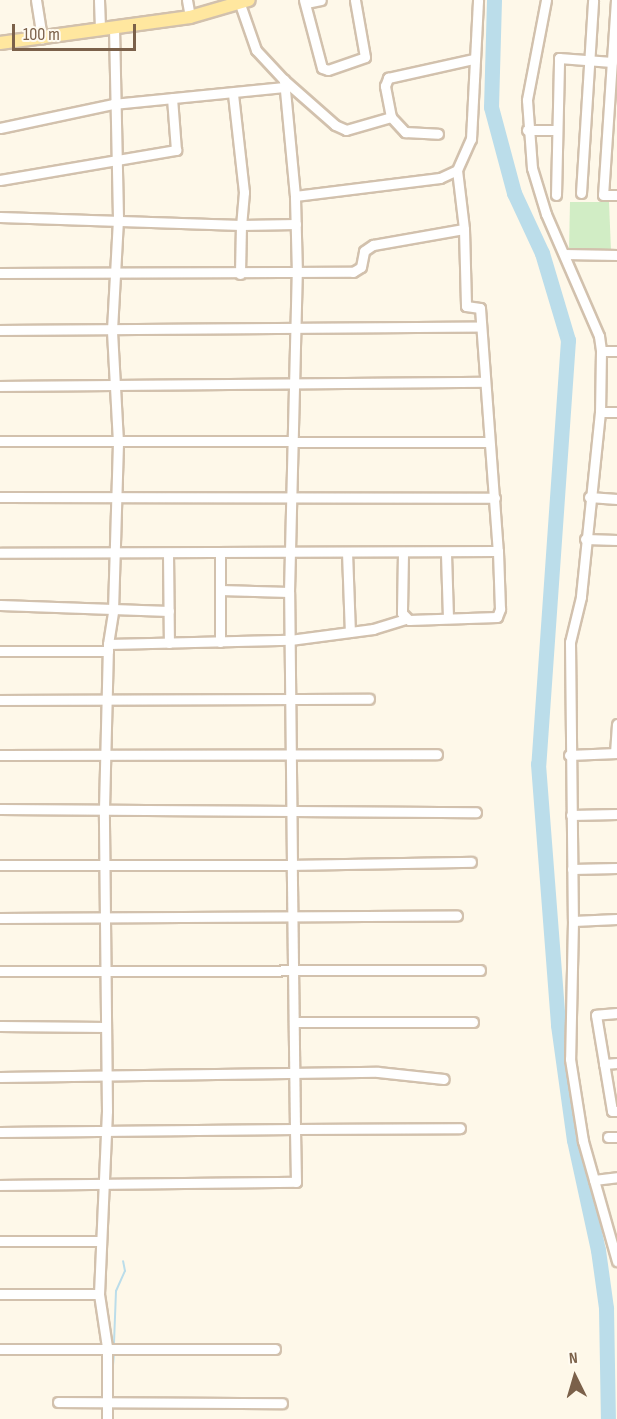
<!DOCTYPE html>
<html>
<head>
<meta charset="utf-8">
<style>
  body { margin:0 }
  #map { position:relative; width:617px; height:1419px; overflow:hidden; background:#fef8e9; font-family:"Sofia Sans Condensed",sans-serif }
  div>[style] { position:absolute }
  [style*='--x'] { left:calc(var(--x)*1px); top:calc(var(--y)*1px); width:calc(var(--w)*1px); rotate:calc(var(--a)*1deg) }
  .green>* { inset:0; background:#d1edc5 }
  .stream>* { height:2px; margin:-1px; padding:0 1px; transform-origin:1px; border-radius:1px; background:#bbddea }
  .river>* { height:15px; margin:-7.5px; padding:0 7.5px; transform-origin:7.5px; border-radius:7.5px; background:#bbddea }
  .roads { filter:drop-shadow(2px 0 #d2c1ad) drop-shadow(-2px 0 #d2c1ad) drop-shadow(0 2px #d2c1ad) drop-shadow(0 -2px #d2c1ad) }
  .minor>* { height:9px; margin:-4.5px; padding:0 4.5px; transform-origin:4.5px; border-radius:4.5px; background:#fff }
  .major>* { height:12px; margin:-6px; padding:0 6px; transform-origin:6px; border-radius:6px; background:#ffe79f }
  span { translate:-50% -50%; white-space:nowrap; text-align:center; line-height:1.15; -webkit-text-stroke:4.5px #fffbf1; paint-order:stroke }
  .north { position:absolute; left:545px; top:1347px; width:60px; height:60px; -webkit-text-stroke:4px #fffbf1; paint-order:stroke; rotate:355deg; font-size:16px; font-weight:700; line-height:24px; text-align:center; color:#7b614a }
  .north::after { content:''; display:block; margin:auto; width:21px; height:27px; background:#7b614a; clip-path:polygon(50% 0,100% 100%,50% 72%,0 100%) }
  .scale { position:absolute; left:12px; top:24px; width:124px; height:27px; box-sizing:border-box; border:3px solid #7b614a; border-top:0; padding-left:8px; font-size:18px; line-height:21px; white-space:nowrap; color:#7b614a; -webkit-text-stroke:4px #fffbf1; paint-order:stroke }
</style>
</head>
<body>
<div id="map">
  <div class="green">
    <i style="clip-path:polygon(570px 202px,609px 202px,611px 251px,569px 251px)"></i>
  </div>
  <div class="stream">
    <i style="--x:114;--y:1343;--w:52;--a:-87.8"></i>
    <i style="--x:116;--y:1291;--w:22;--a:-66"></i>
    <i style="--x:125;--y:1271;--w:10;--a:-101"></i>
    <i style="--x:111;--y:1388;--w:36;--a:-85"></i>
  </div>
  <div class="river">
    <i style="--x:494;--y:0;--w:107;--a:91.6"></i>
    <i style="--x:491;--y:107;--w:89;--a:75"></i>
    <i style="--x:514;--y:193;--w:66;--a:65"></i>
    <i style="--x:542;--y:253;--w:91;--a:73.4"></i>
    <i style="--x:568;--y:340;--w:425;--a:94"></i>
    <i style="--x:538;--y:764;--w:262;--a:85.6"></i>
    <i style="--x:558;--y:1025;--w:116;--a:82.1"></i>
    <i style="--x:574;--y:1140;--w:113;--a:77.7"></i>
    <i style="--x:598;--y:1250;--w:59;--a:82.1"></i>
    <i style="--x:606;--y:1308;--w:111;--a:89"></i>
  </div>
  <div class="roads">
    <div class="minor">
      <i style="--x:36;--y:0;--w:39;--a:81"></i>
      <i style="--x:99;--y:0;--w:30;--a:88"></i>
      <i style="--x:187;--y:0;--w:17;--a:80"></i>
      <i style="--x:304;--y:0;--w:70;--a:75.2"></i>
      <i style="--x:322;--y:68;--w:6;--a:18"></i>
      <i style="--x:328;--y:70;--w:39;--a:-19"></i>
      <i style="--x:365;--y:57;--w:58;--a:-100"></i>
      <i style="--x:546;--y:0;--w:102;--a:100.8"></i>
      <i style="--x:527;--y:100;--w:68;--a:85.8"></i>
      <i style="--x:532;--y:168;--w:48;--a:73.1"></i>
      <i style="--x:546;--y:214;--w:133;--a:66.5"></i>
      <i style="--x:599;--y:336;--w:15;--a:82"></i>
      <i style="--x:601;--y:351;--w:61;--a:90.9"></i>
      <i style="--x:600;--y:412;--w:186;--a:95.9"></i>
      <i style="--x:581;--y:597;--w:46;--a:103.7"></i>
      <i style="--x:570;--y:642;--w:279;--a:89.4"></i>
      <i style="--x:573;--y:921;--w:138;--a:91.2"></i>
      <i style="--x:570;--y:1059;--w:83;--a:81"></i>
      <i style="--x:583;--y:1141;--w:125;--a:74.2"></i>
      <i style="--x:616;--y:0;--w:195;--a:93.8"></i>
      <i style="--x:603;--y:195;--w:14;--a:0"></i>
      <i style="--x:306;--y:3;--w:15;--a:-11"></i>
      <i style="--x:284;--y:80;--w:68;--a:41.4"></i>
      <i style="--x:335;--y:125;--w:12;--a:24"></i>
      <i style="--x:346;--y:130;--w:47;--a:-16.1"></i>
      <i style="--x:391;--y:117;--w:32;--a:-101"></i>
      <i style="--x:385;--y:86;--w:9;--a:-69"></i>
      <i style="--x:388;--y:78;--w:88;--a:-12.5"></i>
      <i style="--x:233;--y:94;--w:99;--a:83.6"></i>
      <i style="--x:244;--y:192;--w:33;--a:95"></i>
      <i style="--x:241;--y:225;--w:55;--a:-1"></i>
      <i style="--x:391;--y:117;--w:21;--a:47"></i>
      <i style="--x:405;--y:132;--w:33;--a:3"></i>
      <i style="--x:0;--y:128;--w:116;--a:-12"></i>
      <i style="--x:113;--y:104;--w:172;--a:-5.7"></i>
      <i style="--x:527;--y:130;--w:28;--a:0"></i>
      <i style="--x:457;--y:170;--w:59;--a:83.2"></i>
      <i style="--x:0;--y:180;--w:179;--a:-9.7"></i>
      <i style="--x:176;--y:150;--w:52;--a:-94.4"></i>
      <i style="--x:581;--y:193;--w:193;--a:-86.4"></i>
      <i style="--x:556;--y:195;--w:137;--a:-88.7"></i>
      <i style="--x:559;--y:58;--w:53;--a:4.3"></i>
      <i style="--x:295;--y:196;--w:146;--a:-7.1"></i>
      <i style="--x:440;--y:178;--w:19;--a:-25"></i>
      <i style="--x:457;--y:170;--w:34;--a:-66"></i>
      <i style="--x:471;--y:139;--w:139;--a:-87.1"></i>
      <i style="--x:0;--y:217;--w:241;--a:1.9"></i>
      <i style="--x:241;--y:225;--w:49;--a:91.2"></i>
      <i style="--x:564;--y:254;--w:53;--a:1.1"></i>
      <i style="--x:0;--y:273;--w:353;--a:-0.2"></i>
      <i style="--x:353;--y:272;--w:9;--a:-32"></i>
      <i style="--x:361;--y:267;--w:16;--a:-79"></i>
      <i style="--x:364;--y:251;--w:11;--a:-34"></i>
      <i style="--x:373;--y:245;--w:92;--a:-10"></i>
      <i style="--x:464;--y:229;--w:77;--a:88.5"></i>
      <i style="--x:466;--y:306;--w:14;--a:8"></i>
      <i style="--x:480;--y:308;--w:244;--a:85.8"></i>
      <i style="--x:498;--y:551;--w:498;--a:179.8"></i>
      <i style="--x:0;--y:330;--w:481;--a:-0.4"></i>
      <i style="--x:601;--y:351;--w:16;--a:0"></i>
      <i style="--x:0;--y:386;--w:485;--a:-0.5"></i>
      <i style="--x:600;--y:412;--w:17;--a:0"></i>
      <i style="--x:0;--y:441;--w:489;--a:0.1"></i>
      <i style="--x:0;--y:497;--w:495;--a:0.1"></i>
      <i style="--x:589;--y:497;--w:28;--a:4"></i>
      <i style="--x:585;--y:539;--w:32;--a:2"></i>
      <i style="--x:220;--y:552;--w:90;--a:90"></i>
      <i style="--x:347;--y:552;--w:80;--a:87.9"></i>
      <i style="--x:168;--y:553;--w:90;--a:89.4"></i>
      <i style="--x:403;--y:553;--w:60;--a:91"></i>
      <i style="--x:402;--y:613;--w:10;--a:45"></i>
      <i style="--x:409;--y:620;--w:88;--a:-2"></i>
      <i style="--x:497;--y:617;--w:9;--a:-69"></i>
      <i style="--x:500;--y:609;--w:58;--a:-92"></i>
      <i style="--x:446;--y:554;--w:64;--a:88.2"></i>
      <i style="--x:220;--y:590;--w:69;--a:1.7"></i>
      <i style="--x:0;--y:605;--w:169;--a:2"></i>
      <i style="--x:108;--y:644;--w:182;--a:-1.3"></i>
      <i style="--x:290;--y:640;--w:84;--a:-7.5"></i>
      <i style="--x:373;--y:629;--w:34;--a:-17"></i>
      <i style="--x:0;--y:651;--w:108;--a:0"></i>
      <i style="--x:0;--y:700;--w:369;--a:-0.2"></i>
      <i style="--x:615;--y:753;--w:29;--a:-86"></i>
      <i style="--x:0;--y:755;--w:437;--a:-0.1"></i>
      <i style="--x:569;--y:755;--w:48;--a:-2.4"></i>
      <i style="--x:0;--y:809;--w:476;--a:0.4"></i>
      <i style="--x:571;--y:815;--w:46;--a:-1.2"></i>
      <i style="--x:0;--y:865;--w:292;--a:0"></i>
      <i style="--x:292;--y:865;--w:273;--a:-90.6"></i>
      <i style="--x:289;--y:592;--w:318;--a:-88.6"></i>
      <i style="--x:297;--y:274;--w:78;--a:-91.5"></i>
      <i style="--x:295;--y:196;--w:117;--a:-95.4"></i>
      <i style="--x:284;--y:80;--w:41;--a:-133"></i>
      <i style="--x:256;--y:50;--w:49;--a:-109.2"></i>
      <i style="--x:572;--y:869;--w:45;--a:-1.3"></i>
      <i style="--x:0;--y:918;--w:457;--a:-0.3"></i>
      <i style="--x:573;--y:921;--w:44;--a:-2.6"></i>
      <i style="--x:0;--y:971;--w:480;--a:-0.1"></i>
      <i style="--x:617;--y:1013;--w:21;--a:175"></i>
      <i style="--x:596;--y:1015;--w:97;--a:80.5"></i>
      <i style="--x:612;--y:1111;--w:5;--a:0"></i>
      <i style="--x:294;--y:1022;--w:179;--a:0"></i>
      <i style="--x:0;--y:1026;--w:106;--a:0.5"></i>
      <i style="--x:604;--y:1064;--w:13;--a:-4"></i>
      <i style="--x:0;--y:1077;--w:378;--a:-0.8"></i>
      <i style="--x:378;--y:1072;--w:66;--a:6.1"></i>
      <i style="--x:0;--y:1132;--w:295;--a:-0.6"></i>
      <i style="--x:295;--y:1129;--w:264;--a:-90.7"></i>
      <i style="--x:292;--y:865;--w:179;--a:-1"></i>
      <i style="--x:608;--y:1137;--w:9;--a:0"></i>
      <i style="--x:594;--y:1180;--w:23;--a:-7"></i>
      <i style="--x:0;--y:1185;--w:296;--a:-0.6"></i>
      <i style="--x:296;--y:1182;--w:53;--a:-91.1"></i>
      <i style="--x:295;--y:1129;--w:165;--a:-0.3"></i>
      <i style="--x:0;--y:1241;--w:100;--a:0"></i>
      <i style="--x:0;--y:1294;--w:99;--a:0"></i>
      <i style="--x:0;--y:1349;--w:275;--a:0"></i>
      <i style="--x:58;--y:1402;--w:224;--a:0.3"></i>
      <i style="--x:107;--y:1419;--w:72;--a:-90"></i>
      <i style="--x:107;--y:1347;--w:54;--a:-98.6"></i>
      <i style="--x:99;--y:1294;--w:183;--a:-87.5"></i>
      <i style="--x:107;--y:1111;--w:302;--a:-90.6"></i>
      <i style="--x:104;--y:809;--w:165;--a:-88.6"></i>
      <i style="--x:108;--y:644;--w:33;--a:-81"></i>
      <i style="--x:113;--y:611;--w:169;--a:-88.3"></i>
      <i style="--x:118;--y:442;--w:112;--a:-93.1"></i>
      <i style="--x:112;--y:330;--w:112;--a:-86.9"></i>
      <i style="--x:118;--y:218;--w:191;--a:-91.2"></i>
    </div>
    <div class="major">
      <i style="--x:0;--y:43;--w:192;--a:-7.8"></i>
      <i style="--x:190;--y:17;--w:61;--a:-16.1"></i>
    </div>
  </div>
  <div class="north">N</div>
  <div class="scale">100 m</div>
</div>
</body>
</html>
